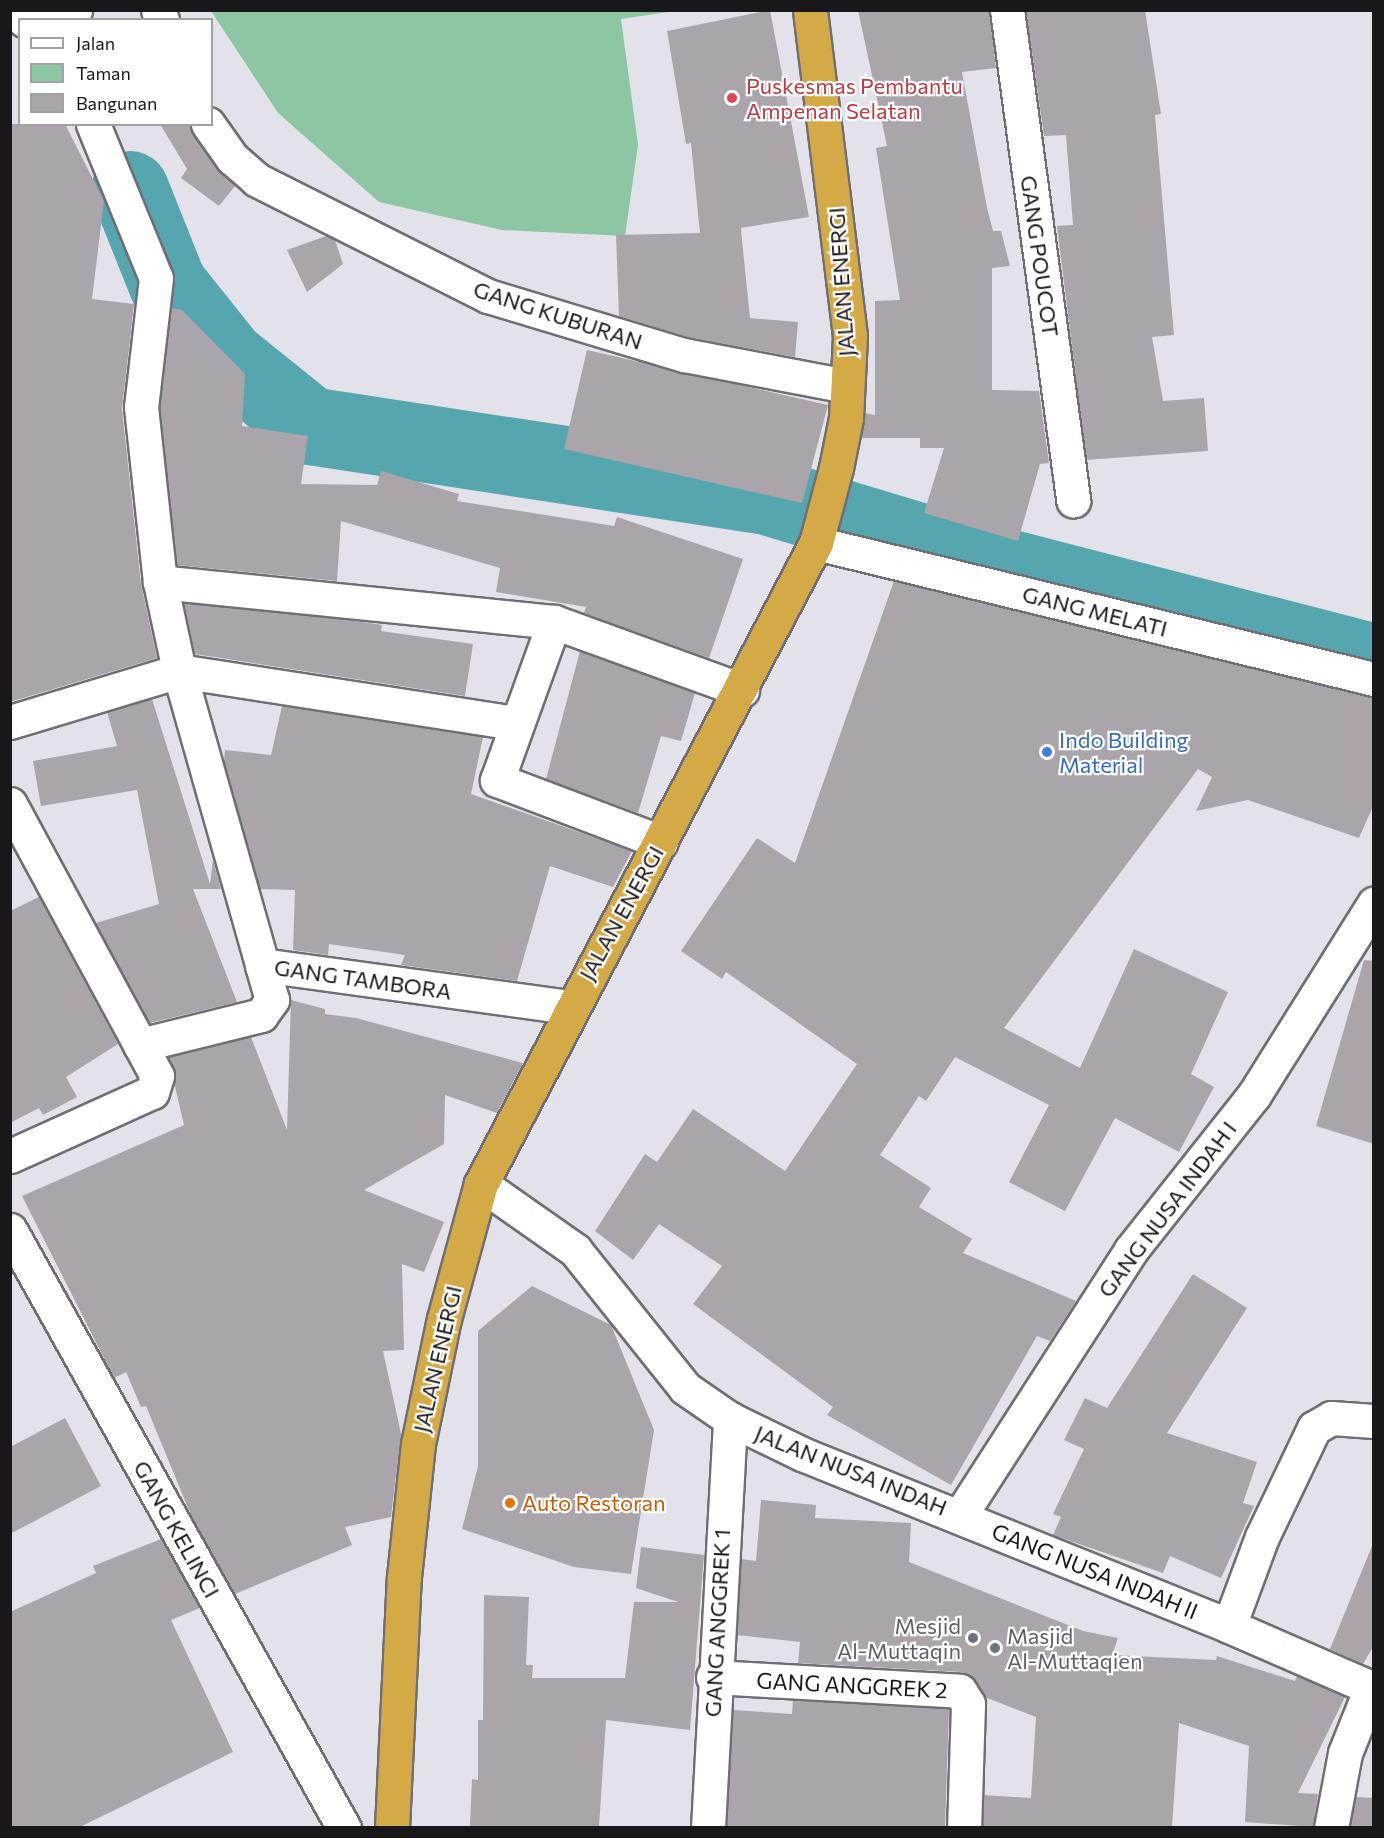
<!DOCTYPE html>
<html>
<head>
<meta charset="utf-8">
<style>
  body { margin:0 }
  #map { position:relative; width:1384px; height:1838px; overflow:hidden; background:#e3e2ea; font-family:Commissioner,sans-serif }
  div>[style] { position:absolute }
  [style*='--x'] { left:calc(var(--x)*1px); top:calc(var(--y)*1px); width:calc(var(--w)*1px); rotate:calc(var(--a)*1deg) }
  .green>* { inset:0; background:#8cc6a3 }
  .river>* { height:78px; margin:-39px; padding:0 39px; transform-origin:39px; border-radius:39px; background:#56a6af }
  .building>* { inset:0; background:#aaa5ab }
  .roads { filter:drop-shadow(2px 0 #6e6e74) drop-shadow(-2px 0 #6e6e74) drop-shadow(0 2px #6e6e74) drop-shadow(0 -2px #6e6e74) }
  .minor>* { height:33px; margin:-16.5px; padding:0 16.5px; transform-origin:16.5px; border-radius:16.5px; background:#fff }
  .trunk>* { height:33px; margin:-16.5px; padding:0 16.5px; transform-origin:16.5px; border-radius:16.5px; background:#d4aa46 }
  .dots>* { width:16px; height:16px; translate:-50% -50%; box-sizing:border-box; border:3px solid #fff; border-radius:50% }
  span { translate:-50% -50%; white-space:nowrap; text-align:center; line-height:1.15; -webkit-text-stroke:4.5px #fff; paint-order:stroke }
  .health-label { font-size:22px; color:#be3a42 }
  .left { translate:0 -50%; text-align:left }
  .street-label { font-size:22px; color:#18171a }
  .shop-label { font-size:22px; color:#366cbe }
  .food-label { font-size:22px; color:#c56008 }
  .worship-label { font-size:22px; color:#5b616d }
  .right { translate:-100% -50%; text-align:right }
  .frame { position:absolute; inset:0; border:12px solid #18171a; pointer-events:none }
  .legend { position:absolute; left:18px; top:18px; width:195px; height:108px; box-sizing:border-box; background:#fff; border:2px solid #a3a2a3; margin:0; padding:8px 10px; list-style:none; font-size:18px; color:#18171a }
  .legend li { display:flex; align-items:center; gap:12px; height:30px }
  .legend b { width:30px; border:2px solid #a3a2a3 }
</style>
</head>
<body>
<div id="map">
  <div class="green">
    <i style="clip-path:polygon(211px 11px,675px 11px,621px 19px,638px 145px,625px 236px,502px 230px,379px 202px,278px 113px)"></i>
  </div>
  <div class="river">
    <i style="--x:130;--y:190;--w:102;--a:68.2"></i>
    <i style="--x:168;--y:285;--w:95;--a:51.4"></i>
    <i style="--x:227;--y:359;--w:107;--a:38.9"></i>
    <i style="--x:310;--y:426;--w:462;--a:8.7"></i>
    <i style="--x:767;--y:496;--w:235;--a:16.8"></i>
    <i style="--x:992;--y:564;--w:395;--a:14.5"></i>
  </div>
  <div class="building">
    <i style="clip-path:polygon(770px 10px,809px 217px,741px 228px,742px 240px,750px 318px,798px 322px,795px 357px,688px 337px,619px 316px,616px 235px,700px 233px,691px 143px,686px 144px,667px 31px)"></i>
    <i style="clip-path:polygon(858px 10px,989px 10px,996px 68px,962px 72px,987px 208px,993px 231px,1001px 231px,1010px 266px,992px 268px,992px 390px,1039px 391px,1049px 463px,1040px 464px,1018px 541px,924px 513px,944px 448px,920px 448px,920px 438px,861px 438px,865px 413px,875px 415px,875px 301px,900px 300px,876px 148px,887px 146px)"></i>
    <i style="clip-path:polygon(1026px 10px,1145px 10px,1161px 114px,1155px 115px,1174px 335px,1152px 337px,1163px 401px,1204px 398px,1208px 451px,1086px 460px,1057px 226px,1073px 225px,1066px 135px,1044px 136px)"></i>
    <i style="clip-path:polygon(10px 124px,65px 124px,104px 201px,92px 299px,134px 304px,122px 409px,141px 584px,157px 658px,10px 702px)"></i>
    <i style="clip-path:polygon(160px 124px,189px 124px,217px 169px,235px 186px,219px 206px,181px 178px,187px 169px)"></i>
    <i style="clip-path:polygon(326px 236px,335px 240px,343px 264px,307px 292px,287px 250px)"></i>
    <i style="clip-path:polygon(171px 308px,182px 310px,245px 374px,242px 426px,308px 436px,301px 484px,377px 485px,381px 471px,459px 494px,457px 501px,614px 526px,617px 517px,743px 559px,709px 658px,584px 613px,586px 607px,496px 592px,500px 568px,341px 521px,337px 581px,177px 565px,160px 407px)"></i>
    <i style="clip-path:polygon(587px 350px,828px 405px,802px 503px,564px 449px)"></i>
    <i style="clip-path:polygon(894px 581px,1374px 697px,1374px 804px,1359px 838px,1248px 800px,1196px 811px,1212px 777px,1198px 769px,1004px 1028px,1080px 1068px,1134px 949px,1228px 992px,1191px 1074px,1214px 1087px,1179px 1152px,1115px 1118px,1065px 1211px,1009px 1182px,1049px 1105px,955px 1057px,926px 1101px,919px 1096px,880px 1155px,931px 1188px,919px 1207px,972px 1239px,963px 1253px,1076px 1301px,1050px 1341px,1037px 1336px,951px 1485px,827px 1415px,833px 1407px,693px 1304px,722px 1266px,659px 1224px,633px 1260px,595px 1231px,645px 1154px,657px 1162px,693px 1109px,785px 1171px,857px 1064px,726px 972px,722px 979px,681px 951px,757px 838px,795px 863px)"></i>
    <i style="clip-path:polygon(184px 603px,342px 619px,382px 625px,381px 631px,473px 644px,465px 696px,195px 654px)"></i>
    <i style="clip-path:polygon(580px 651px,695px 693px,681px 741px,661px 736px,638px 813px,546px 779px)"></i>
    <i style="clip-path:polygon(152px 699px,210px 884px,213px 860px,221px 889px,193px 889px,237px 1002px,150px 1023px,96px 923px,159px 904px,137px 790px,41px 806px,33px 761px,117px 746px,107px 712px)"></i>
    <i style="clip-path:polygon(282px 706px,483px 737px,471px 794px,632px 851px,613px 887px,550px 866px,517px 981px,401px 965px,405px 955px,329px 944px,328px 955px,293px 950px,295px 890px,260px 889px,224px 761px,225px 750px,271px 755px)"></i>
    <i style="clip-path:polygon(39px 897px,118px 1044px,66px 1077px,77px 1097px,43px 1115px,39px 1108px,10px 1123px,10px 911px)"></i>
    <i style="clip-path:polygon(1364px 960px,1374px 961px,1374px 1144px,1316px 1126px)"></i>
    <i style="clip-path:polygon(291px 1000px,325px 1009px,325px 1014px,356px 1018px,523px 1063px,497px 1113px,445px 1095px,444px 1144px,364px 1190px,444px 1222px,424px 1272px,402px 1264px,404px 1350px,383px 1351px,401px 1434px,391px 1517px,345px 1527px,352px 1545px,235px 1594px,193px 1520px,146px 1406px,141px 1407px,126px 1372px,114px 1378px,22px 1196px,184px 1125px,168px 1057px,251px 1037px,287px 1130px)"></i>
    <i style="clip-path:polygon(1193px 1274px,1247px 1308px,1167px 1433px,1257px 1462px,1243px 1503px,1254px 1506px,1221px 1578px,1170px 1556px,1163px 1573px,1053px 1535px,1061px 1517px,1053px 1514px,1084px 1449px,1064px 1440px,1085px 1398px,1107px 1408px)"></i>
    <i style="clip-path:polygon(532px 1286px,611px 1325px,654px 1430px,631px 1574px,574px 1567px,462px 1529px,478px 1466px,478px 1331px)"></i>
    <i style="clip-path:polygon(65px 1418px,101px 1486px,10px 1534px,10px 1447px)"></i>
    <i style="clip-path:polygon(761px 1500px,816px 1505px,815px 1518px,911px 1523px,909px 1562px,1083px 1631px,1118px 1638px,1112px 1655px,1216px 1660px,1217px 1656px,1295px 1681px,1297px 1676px,1345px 1697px,1298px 1793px,1318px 1794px,1313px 1827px,1245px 1822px,1249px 1746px,1179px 1723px,1172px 1827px,983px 1827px,984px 1795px,1031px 1798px,1036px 1717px,985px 1697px,976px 1681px,962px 1672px,798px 1663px,800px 1642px,737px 1635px,741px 1559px,756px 1561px)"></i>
    <i style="clip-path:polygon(161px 1539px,200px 1608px,171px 1620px,233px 1752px,80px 1827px,10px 1827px,10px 1612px,96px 1573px,93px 1566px)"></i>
    <i style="clip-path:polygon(1372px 1546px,1374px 1645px,1363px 1664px,1330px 1649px)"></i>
    <i style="clip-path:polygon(641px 1547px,704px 1555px,690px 1730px,606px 1720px,599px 1827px,470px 1827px,472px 1779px,478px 1780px,478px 1720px,483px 1720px,484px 1595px,529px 1597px,526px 1665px,533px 1665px,532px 1678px,625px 1678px,634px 1602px,678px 1602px,636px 1588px)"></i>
    <i style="clip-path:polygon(793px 1700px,949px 1709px,945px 1827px,727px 1827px,733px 1710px,792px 1714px)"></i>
    <i style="clip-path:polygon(1356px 1797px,1374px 1798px,1374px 1827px,1350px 1827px)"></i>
  </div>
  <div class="roads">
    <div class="minor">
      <i style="--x:20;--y:10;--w:11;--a:68"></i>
      <i style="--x:158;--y:10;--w:11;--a:68"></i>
      <i style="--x:1007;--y:10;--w:495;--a:82.3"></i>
      <i style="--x:49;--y:20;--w:28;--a:-21"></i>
      <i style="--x:93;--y:124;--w:166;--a:67.8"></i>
      <i style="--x:156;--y:278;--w:130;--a:96.6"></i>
      <i style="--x:141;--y:407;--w:176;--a:83.8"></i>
      <i style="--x:160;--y:582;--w:91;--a:77.9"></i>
      <i style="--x:179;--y:671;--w:305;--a:74.2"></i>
      <i style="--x:208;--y:124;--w:42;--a:54.8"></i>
      <i style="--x:232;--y:158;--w:33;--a:41"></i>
      <i style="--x:257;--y:180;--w:258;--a:26.7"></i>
      <i style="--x:488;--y:296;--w:205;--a:16.8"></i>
      <i style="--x:684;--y:355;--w:165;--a:10.8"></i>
      <i style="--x:816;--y:543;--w:574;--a:13.7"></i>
      <i style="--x:160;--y:582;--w:396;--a:5.8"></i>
      <i style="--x:554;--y:622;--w:200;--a:19.9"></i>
      <i style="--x:554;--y:622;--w:168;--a:109.8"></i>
      <i style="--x:497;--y:780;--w:175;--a:20.7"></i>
      <i style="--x:10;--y:722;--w:177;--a:-16.8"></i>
      <i style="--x:179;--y:671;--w:340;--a:8.8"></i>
      <i style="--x:10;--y:804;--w:309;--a:61.6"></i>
      <i style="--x:157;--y:1076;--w:17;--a:107"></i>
      <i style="--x:152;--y:1092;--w:156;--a:155.7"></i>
      <i style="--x:140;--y:1045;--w:125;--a:-13.9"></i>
      <i style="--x:261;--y:1015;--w:19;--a:-54"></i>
      <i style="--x:272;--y:1000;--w:36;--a:-106"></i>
      <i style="--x:262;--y:965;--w:311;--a:7.8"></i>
      <i style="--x:481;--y:1184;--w:115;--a:35.1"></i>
      <i style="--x:575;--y:1250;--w:176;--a:51.4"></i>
      <i style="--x:685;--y:1388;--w:55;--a:34.6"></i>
      <i style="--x:730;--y:1419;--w:80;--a:25.9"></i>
      <i style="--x:802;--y:1454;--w:460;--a:21.9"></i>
      <i style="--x:1229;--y:1626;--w:95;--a:-69.7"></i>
      <i style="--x:1262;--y:1537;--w:121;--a:-64.5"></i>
      <i style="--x:1314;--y:1428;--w:20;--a:-30"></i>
      <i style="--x:1331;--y:1418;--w:43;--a:4"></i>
      <i style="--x:10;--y:1230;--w:685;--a:60.82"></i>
      <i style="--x:961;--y:1514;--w:314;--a:-57.2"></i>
      <i style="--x:1131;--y:1250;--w:198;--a:-51.6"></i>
      <i style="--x:1254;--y:1095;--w:226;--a:-57.9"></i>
      <i style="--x:1229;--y:1626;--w:158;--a:23.5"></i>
      <i style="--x:713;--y:1677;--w:247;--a:3.2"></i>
      <i style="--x:960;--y:1691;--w:15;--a:58"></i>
      <i style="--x:968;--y:1704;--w:124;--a:91.8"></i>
      <i style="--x:708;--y:1828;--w:410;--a:-86.9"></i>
      <i style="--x:1331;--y:1828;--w:76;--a:-79.4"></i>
      <i style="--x:1345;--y:1753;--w:70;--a:-68.2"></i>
    </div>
    <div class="trunk">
      <i style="--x:392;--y:1828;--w:251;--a:-87.3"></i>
      <i style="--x:404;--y:1577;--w:134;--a:-84"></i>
      <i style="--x:418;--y:1444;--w:128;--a:-78.3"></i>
      <i style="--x:444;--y:1319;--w:140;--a:-74.7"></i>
      <i style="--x:481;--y:1184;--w:723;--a:-62.41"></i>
      <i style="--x:816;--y:543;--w:78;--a:-75.1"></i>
      <i style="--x:836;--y:468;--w:51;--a:-78.7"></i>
      <i style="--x:846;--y:418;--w:82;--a:-87.2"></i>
      <i style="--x:850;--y:336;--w:328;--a:-97"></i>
    </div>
  </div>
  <div class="dots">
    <i style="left:732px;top:98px;background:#e0444e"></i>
    <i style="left:1047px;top:752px;background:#3f7fe0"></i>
    <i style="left:510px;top:1503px;background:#e8710a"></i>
    <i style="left:973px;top:1638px;background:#6b7280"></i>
    <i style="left:995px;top:1648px;background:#6b7280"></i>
  </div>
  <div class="health-label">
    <span class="left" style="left:746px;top:98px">Puskesmas Pembantu<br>Ampenan Selatan</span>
  </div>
  <div class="street-label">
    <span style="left:1040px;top:256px;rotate:82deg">GANG POUCOT</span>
    <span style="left:841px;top:282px;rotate:-94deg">JALAN ENERGI</span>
    <span style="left:558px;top:315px;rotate:18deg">GANG KUBURAN</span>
    <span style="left:1095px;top:611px;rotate:14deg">GANG MELATI</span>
    <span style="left:621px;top:913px;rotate:-61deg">JALAN ENERGI</span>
    <span style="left:363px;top:979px;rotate:8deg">GANG TAMBORA</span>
    <span style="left:1167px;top:1209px;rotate:-53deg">GANG NUSA INDAH I</span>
    <span style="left:437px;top:1359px;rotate:-77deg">JALAN ENERGI</span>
    <span style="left:851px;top:1470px;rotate:22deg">JALAN NUSA INDAH</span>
    <span style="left:177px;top:1529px;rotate:61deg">GANG KELINCI</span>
    <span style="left:1095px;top:1571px;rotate:22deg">GANG NUSA INDAH II</span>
    <span style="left:717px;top:1623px;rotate:-87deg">GANG ANGGREK 1</span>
    <span style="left:852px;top:1685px;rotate:3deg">GANG ANGGREK 2</span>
  </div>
  <div class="shop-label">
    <span class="left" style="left:1059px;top:752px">Indo Building<br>Material</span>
  </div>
  <div class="food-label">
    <span class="left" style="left:522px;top:1503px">Auto Restoran</span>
  </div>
  <div class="worship-label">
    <span class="right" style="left:961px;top:1638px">Mesjid<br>Al-Muttaqin</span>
    <span class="left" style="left:1007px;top:1648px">Masjid<br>Al-Muttaqien</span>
  </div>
  <div class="frame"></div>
  <ul class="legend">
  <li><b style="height:8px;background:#fff"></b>Jalan</li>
  <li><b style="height:16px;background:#8cc6a3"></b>Taman</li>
  <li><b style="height:16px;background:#aaa5ab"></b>Bangunan</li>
  </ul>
</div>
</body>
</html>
